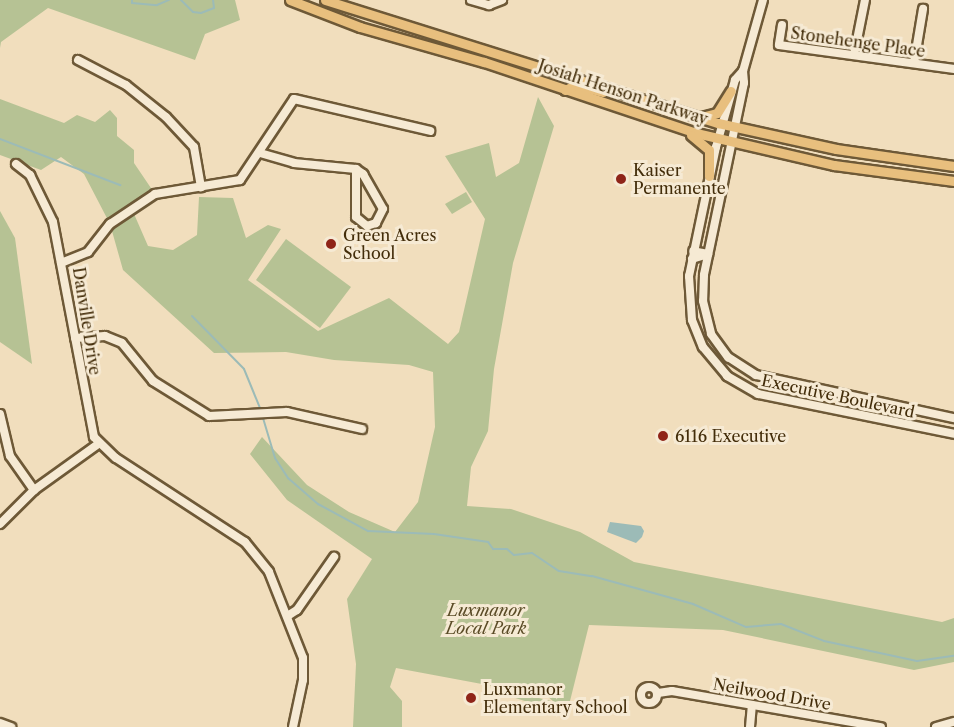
<!DOCTYPE html>
<html>
<head>
<meta charset="utf-8">
<style>
  body { margin:0 }
  #map { position:relative; width:954px; height:727px; overflow:hidden; background:#f1debd; font-family:"Libre Caslon Text",serif }
  div>[style] { position:absolute }
  [style*='--x'] { left:calc(var(--x)*1px); top:calc(var(--y)*1px); width:calc(var(--w)*1px); rotate:calc(var(--a)*1deg) }
  .green>* { inset:0; background:#b6c294 }
  .water>* { inset:0; background:#9cbbb7 }
  .stream>* { height:2px; margin:-1px; padding:0 1px; transform-origin:1px; border-radius:1px; background:#9cbbb7 }
  .roads { filter:drop-shadow(2px 0 #6e5937) drop-shadow(-2px 0 #6e5937) drop-shadow(0 2px #6e5937) drop-shadow(0 -2px #6e5937) }
  .minor>* { height:8px; margin:-4px; padding:0 4px; transform-origin:4px; border-radius:4px; background:#f6ead4 }
  .minor>.ring { margin:-4px; padding:0; box-sizing:content-box; background:none; border:8px solid #f6ead4; border-radius:50% }
  .major>* { height:9px; margin:-4.5px; padding:0 4.5px; transform-origin:4.5px; border-radius:4.5px; background:#e8bf7e }
  .dots>* { width:16px; height:16px; translate:-50% -50%; box-sizing:border-box; border:3px solid #f6ead4; border-radius:50% }
  span { translate:-50% -50%; white-space:nowrap; text-align:center; line-height:1.15; -webkit-text-stroke:6px #f6ead4; paint-order:stroke }
  .street-label { font-size:16px; color:#432d0a }
  .poi-label { font-size:16px; color:#432d0a }
  .left { translate:0 -50%; text-align:left }
  .park-label { font-size:16px; color:#5a4b26; font-style:italic }
</style>
</head>
<body>
<div id="map">
  <div class="green">
    <i style="clip-path:polygon(0 0,235px 0,240px 20px,205px 34px,195px 60px,48px 8px,1px 42px,0 48px)"></i>
    <i style="clip-path:polygon(538px 97px,554px 126px,513px 263px,494px 369px,488px 431px,471px 467px,467px 506px,511px 509px,580px 532px,634px 562px,942px 622px,954px 618px,954px 662px,914px 670px,723px 630px,589px 625px,567px 713px,547px 696px,396px 668px,390px 687px,402px 701px,402px 727px,353px 727px,356px 664px,347px 599px,372px 559px,287px 500px,250px 454px,262px 437px,307px 485px,349px 512px,395px 532px,418px 502px,435px 427px,433px 372px,409px 365px,334px 360px,286px 352px,214px 353px,123px 270px,110px 224px,84px 174px,61px 157px,41px 170px,0 155px,0 99px,64px 123px,77px 115px,95px 122px,110px 110px,117px 118px,117px 136px,134px 150px,134px 163px,155px 194px,131px 207px,148px 246px,173px 250px,197px 235px,199px 197px,233px 198px,246px 238px,268px 225px,281px 229px,248px 280px,318px 331px,389px 298px,448px 344px,459px 332px,485px 219px,445px 156px,489px 143px,496px 177px,519px 163px)"></i>
    <i style="clip-path:polygon(466px 192px,472px 202px,452px 214px,445px 204px)"></i>
    <i style="clip-path:polygon(0 211px,15px 238px,32px 364px,0 342px)"></i>
    <i style="clip-path:polygon(286px 239px,351px 287px,320px 328px,256px 280px)"></i>
    <i style="clip-path:polygon(511px 691px,551px 701px,550px 713px,526px 710px,528px 702px,509px 696px)"></i>
  </div>
  <div class="water">
    <i style="clip-path:polygon(610px 522px,641px 526px,644px 531px,642px 537px,636px 543px,607px 532px)"></i>
  </div>
  <div class="stream">
    <i style="--x:132;--y:0;--w:3;--a:90"></i>
    <i style="--x:132;--y:3;--w:25;--a:5"></i>
    <i style="--x:157;--y:5;--w:13;--a:-23"></i>
    <i style="--x:181;--y:0;--w:17;--a:45"></i>
    <i style="--x:193;--y:12;--w:8;--a:7"></i>
    <i style="--x:201;--y:13;--w:14;--a:-21"></i>
    <i style="--x:214;--y:8;--w:8;--a:-97"></i>
    <i style="--x:0;--y:139;--w:129;--a:21"></i>
    <i style="--x:192;--y:316;--w:74;--a:45.5"></i>
    <i style="--x:244;--y:369;--w:42;--a:67.7"></i>
    <i style="--x:263;--y:418;--w:42;--a:73.3"></i>
    <i style="--x:275;--y:458;--w:24;--a:57"></i>
    <i style="--x:288;--y:478;--w:40;--a:41"></i>
    <i style="--x:318;--y:504;--w:57;--a:28.4"></i>
    <i style="--x:368;--y:531;--w:66;--a:2.6"></i>
    <i style="--x:434;--y:534;--w:55;--a:8.4"></i>
    <i style="--x:488;--y:542;--w:9;--a:54"></i>
    <i style="--x:493;--y:549;--w:14;--a:0"></i>
    <i style="--x:507;--y:549;--w:9;--a:41"></i>
    <i style="--x:514;--y:555;--w:18;--a:-6"></i>
    <i style="--x:532;--y:553;--w:32;--a:34"></i>
    <i style="--x:559;--y:571;--w:33;--a:9"></i>
    <i style="--x:592;--y:576;--w:105;--a:15.5"></i>
    <i style="--x:693;--y:604;--w:58;--a:23.5"></i>
    <i style="--x:746;--y:627;--w:35;--a:-5"></i>
    <i style="--x:781;--y:624;--w:46;--a:21.6"></i>
    <i style="--x:824;--y:641;--w:95;--a:12.1"></i>
    <i style="--x:917;--y:661;--w:37;--a:-8"></i>
  </div>
  <div class="roads">
    <div class="minor">
      <i style="--x:471;--y:0;--w:19;--a:16"></i>
      <i style="--x:489;--y:5;--w:14;--a:-21"></i>
      <i style="--x:763;--y:0;--w:74;--a:105.7"></i>
      <i style="--x:743;--y:71;--w:12;--a:85"></i>
      <i style="--x:744;--y:83;--w:196;--a:101.8"></i>
      <i style="--x:704;--y:275;--w:26;--a:92"></i>
      <i style="--x:703;--y:301;--w:34;--a:76"></i>
      <i style="--x:711;--y:334;--w:29;--a:54"></i>
      <i style="--x:728;--y:357;--w:33;--a:33"></i>
      <i style="--x:756;--y:375;--w:203;--a:12.3"></i>
      <i style="--x:782;--y:25;--w:20;--a:99"></i>
      <i style="--x:779;--y:45;--w:177;--a:7.8"></i>
      <i style="--x:854;--y:55;--w:56;--a:-78.7"></i>
      <i style="--x:78;--y:60;--w:54;--a:27.5"></i>
      <i style="--x:126;--y:85;--w:51;--a:38.7"></i>
      <i style="--x:166;--y:117;--w:41;--a:47"></i>
      <i style="--x:194;--y:147;--w:41;--a:80.1"></i>
      <i style="--x:914;--y:63;--w:55;--a:-80.5"></i>
      <i style="--x:743;--y:71;--w:12;--a:132"></i>
      <i style="--x:735;--y:80;--w:70;--a:105.8"></i>
      <i style="--x:716;--y:147;--w:132;--a:101.8"></i>
      <i style="--x:689;--y:276;--w:44;--a:86.1"></i>
      <i style="--x:692;--y:320;--w:29;--a:68"></i>
      <i style="--x:703;--y:347;--w:38;--a:50"></i>
      <i style="--x:727;--y:376;--w:36;--a:30"></i>
      <i style="--x:758;--y:394;--w:200;--a:11.5"></i>
      <i style="--x:260;--y:153;--w:35;--a:16"></i>
      <i style="--x:294;--y:163;--w:62;--a:5.5"></i>
      <i style="--x:356;--y:169;--w:9;--a:36"></i>
      <i style="--x:363;--y:174;--w:40;--a:60.3"></i>
      <i style="--x:383;--y:209;--w:16;--a:117"></i>
      <i style="--x:376;--y:223;--w:9;--a:162"></i>
      <i style="--x:367;--y:226;--w:14;--a:-141"></i>
      <i style="--x:356;--y:217;--w:48;--a:-90"></i>
      <i style="--x:16;--y:164;--w:18;--a:38"></i>
      <i style="--x:30;--y:175;--w:52;--a:63.9"></i>
      <i style="--x:53;--y:222;--w:219;--a:79.2"></i>
      <i style="--x:94;--y:437;--w:30;--a:44"></i>
      <i style="--x:116;--y:458;--w:154;--a:33.1"></i>
      <i style="--x:245;--y:542;--w:38;--a:51"></i>
      <i style="--x:269;--y:572;--w:92;--a:68.4"></i>
      <i style="--x:303;--y:658;--w:22;--a:90"></i>
      <i style="--x:303;--y:680;--w:48;--a:102"></i>
      <i style="--x:692;--y:259;--w:17;--a:-17"></i>
      <i style="--x:708;--y:254;--w:15;--a:-169"></i>
      <i style="--x:61;--y:263;--w:29;--a:-22"></i>
      <i style="--x:88;--y:252;--w:36;--a:-52"></i>
      <i style="--x:110;--y:224;--w:54;--a:-33.7"></i>
      <i style="--x:155;--y:194;--w:86;--a:-9.4"></i>
      <i style="--x:240;--y:180;--w:97;--a:-56.3"></i>
      <i style="--x:294;--y:99;--w:140;--a:13.2"></i>
      <i style="--x:75;--y:338;--w:30;--a:-4"></i>
      <i style="--x:105;--y:336;--w:18;--a:22"></i>
      <i style="--x:122;--y:343;--w:49;--a:50.8"></i>
      <i style="--x:153;--y:381;--w:66;--a:32"></i>
      <i style="--x:209;--y:416;--w:78;--a:-2.9"></i>
      <i style="--x:287;--y:412;--w:77;--a:12.8"></i>
      <i style="--x:0;--y:414;--w:43;--a:76.6"></i>
      <i style="--x:10;--y:456;--w:42;--a:54.8"></i>
      <i style="--x:0;--y:524;--w:48;--a:-45"></i>
      <i style="--x:34;--y:490;--w:79;--a:-35.7"></i>
      <i style="--x:289;--y:615;--w:9;--a:-32"></i>
      <i style="--x:297;--y:610;--w:65;--a:-55.1"></i>
      <i class="ring" style="left:641px;top:687px;width:8px;height:8px"></i>
      <i style="--x:658;--y:693;--w:14;--a:-8"></i>
      <i style="--x:672;--y:691;--w:212;--a:9.8"></i>
      <i style="--x:0;--y:723;--w:12;--a:20"></i>
      <i style="--x:750;--y:727;--w:22;--a:-85"></i>
      <i style="--x:936;--y:727;--w:19;--a:-16"></i>
    </div>
    <div class="major">
      <i style="--x:290;--y:0;--w:75;--a:21.1"></i>
      <i style="--x:360;--y:27;--w:129;--a:15.8"></i>
      <i style="--x:484;--y:62;--w:224;--a:18.5"></i>
      <i style="--x:696;--y:133;--w:142;--a:13.1"></i>
      <i style="--x:834;--y:165;--w:121;--a:7.6"></i>
      <i style="--x:325;--y:0;--w:412;--a:17.4"></i>
      <i style="--x:718;--y:123;--w:121;--a:12.4"></i>
      <i style="--x:836;--y:149;--w:119;--a:8.2"></i>
      <i style="--x:565;--y:90;--w:11;--a:-27"></i>
      <i style="--x:575;--y:85;--w:29;--a:14"></i>
      <i style="--x:701;--y:117;--w:16;--a:-14"></i>
      <i style="--x:717;--y:113;--w:26;--a:-58"></i>
      <i style="--x:691;--y:135;--w:23;--a:40"></i>
      <i style="--x:709;--y:150;--w:26;--a:90"></i>
    </div>
  </div>
  <div class="dots">
    <i style="left:621px;top:179px;background:#8f2418"></i>
    <i style="left:331px;top:244px;background:#8f2418"></i>
    <i style="left:663px;top:436px;background:#8f2418"></i>
    <i style="left:471px;top:698px;background:#8f2418"></i>
  </div>
  <div class="street-label">
    <span style="left:858px;top:42px;rotate:8deg">Stonehenge Place</span>
    <span style="left:623px;top:92px;rotate:18deg">Josiah Henson Parkway</span>
    <span style="left:87px;top:321px;rotate:81deg">Danville Drive</span>
    <span style="left:838px;top:396px;rotate:12deg">Executive Boulevard</span>
    <span style="left:772px;top:694px;rotate:10deg">Neilwood Drive</span>
  </div>
  <div class="poi-label">
    <span class="left" style="left:633px;top:179px">Kaiser<br>Permanente</span>
    <span class="left" style="left:343px;top:244px">Green Acres<br>School</span>
    <span class="left" style="left:675px;top:436px">6116 Executive</span>
    <span class="left" style="left:483px;top:698px">Luxmanor<br>Elementary School</span>
  </div>
  <div class="park-label">
    <span style="left:486px;top:619px">Luxmanor<br>Local Park</span>
  </div>
</div>
</body>
</html>
